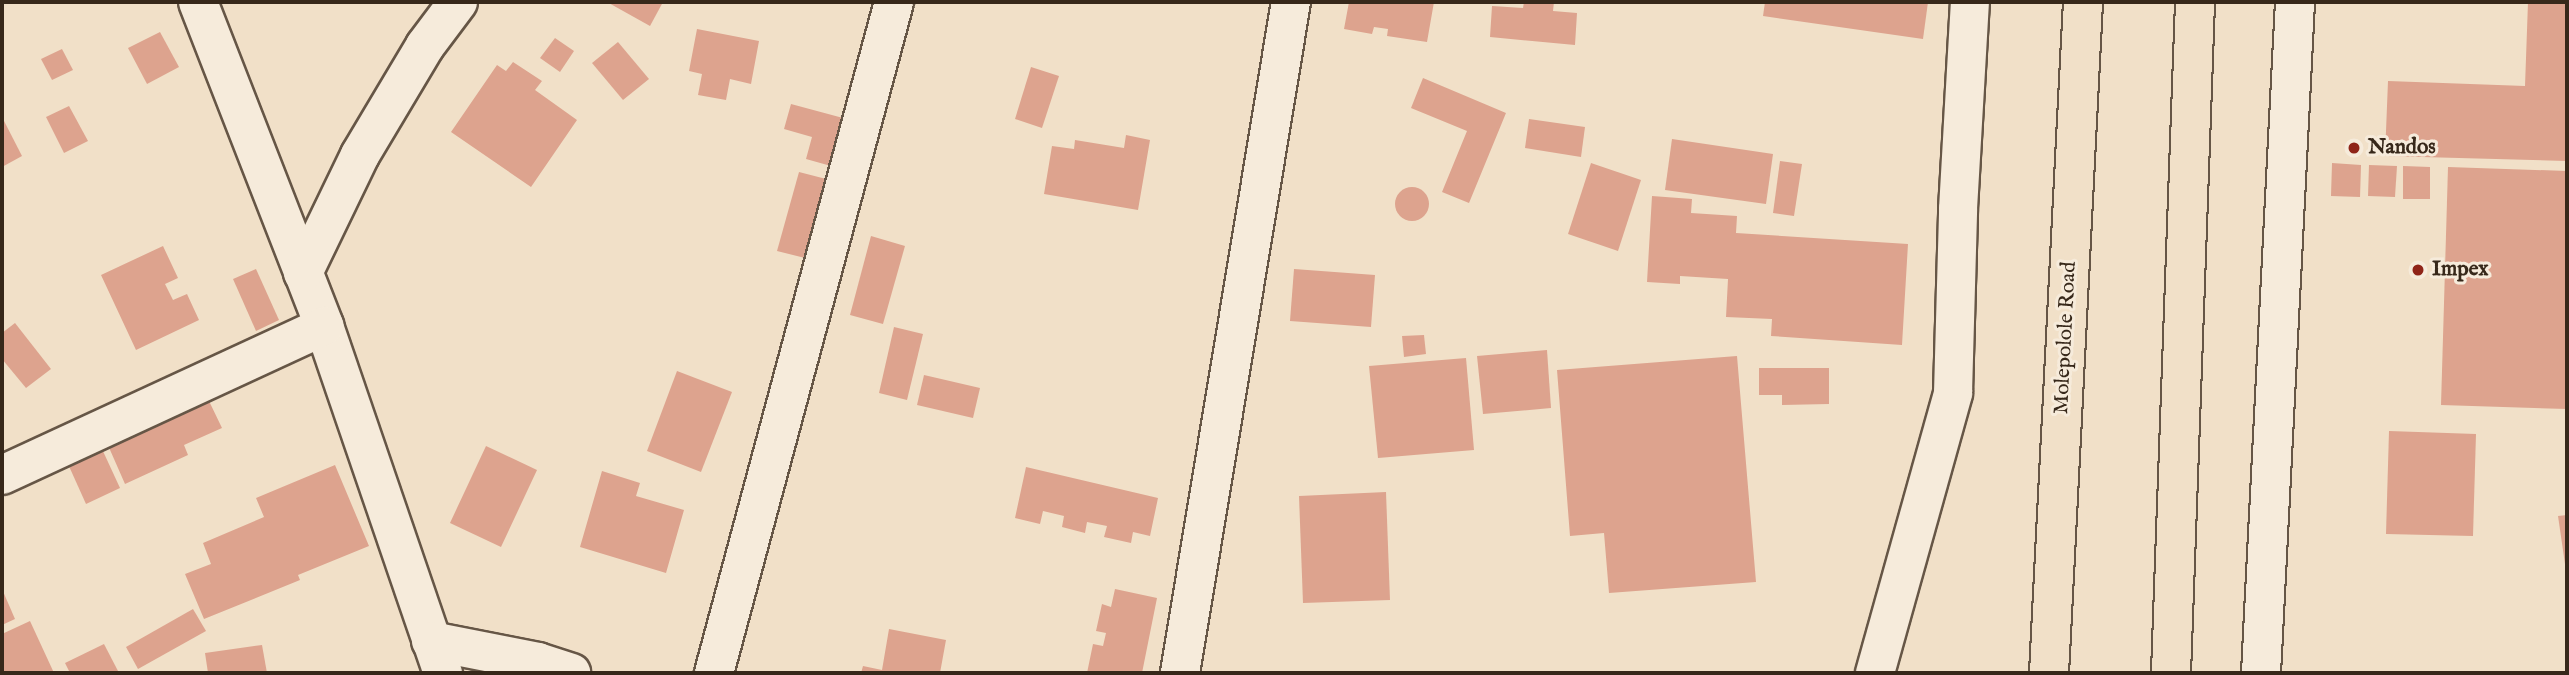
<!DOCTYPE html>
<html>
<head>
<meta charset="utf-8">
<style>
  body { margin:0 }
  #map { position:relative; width:2569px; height:675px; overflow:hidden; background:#f1e0c8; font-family:"IM FELL English",serif }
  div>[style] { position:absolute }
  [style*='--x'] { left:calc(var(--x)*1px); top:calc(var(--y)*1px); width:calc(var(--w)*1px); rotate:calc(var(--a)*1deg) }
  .building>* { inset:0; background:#dda38e }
  .round { border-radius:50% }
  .roads { filter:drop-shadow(2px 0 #665646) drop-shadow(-2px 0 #665646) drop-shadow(0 2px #665646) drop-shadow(0 -2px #665646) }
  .minor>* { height:38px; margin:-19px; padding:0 19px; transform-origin:19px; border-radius:19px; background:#f6ebdb }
  .primary>* { height:38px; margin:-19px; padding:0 19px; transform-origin:19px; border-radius:19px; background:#f1e0c8 }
  .dots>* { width:19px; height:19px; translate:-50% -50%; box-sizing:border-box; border:4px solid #f6ebdb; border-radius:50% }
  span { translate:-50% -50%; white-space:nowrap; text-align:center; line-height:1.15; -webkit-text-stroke:6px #f6ebdb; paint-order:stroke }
  .poi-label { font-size:21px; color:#37281a; font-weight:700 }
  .left { translate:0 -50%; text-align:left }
  .street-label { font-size:21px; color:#37281a }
  .frame { position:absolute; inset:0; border:4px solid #37281a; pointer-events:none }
</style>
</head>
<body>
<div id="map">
  <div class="building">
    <i style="clip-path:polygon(607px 2px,663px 2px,650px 26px)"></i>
    <i style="clip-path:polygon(1349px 2px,1434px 2px,1427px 42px,1387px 36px,1388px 29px,1374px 27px,1372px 34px,1344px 29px)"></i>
    <i style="clip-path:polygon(1524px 2px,1554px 2px,1553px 11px,1577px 13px,1575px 45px,1490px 37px,1492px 6px,1523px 8px)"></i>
    <i style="clip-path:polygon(1765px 2px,1928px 2px,1923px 39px,1763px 16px)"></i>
    <i style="clip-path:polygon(2528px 2px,2567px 2px,2567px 161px,2385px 156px,2388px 81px,2525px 86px)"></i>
    <i style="clip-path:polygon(697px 29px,759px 41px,751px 84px,730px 79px,726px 100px,698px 95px,702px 74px,689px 71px)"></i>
    <i style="clip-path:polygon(160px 32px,179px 67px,147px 84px,128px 48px)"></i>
    <i style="clip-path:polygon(555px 38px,574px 51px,560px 72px,540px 58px)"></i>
    <i style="clip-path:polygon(618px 42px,649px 79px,623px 100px,592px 63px)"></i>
    <i style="clip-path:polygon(62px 49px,73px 70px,52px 80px,41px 59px)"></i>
    <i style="clip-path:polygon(513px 62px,542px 81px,535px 90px,577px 120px,531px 187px,451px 132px,497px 65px,506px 71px)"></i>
    <i style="clip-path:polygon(1031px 67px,1059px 76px,1042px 128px,1015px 119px)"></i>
    <i style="clip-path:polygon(1423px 78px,1506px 113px,1469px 203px,1442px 192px,1467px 131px,1411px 108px)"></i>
    <i style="clip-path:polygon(791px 104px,843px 118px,831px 166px,806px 159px,812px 137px,784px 129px)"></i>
    <i style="clip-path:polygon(69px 106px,88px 141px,64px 153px,46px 117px)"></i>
    <i style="clip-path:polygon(2px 117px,22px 156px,2px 167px)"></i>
    <i style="clip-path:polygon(1529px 119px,1585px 127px,1581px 157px,1525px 148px)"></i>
    <i style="clip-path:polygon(1126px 135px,1150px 140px,1138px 210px,1044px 194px,1052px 146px,1074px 149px,1075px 140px,1124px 148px)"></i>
    <i style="clip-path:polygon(1672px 139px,1773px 154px,1766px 204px,1665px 190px)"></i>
    <i style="clip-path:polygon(1780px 161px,1802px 164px,1794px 216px,1773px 213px)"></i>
    <i style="clip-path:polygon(1591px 163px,1641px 180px,1618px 251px,1568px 234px)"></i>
    <i style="clip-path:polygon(2332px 163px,2361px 165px,2360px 197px,2331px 196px)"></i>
    <i style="clip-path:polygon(2369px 165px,2397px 166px,2395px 197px,2368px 196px)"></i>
    <i style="clip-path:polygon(2403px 166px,2430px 167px,2430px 199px,2403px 199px)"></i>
    <i style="clip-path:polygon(2448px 167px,2567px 171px,2567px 409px,2441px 405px)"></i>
    <i style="clip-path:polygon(799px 172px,830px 180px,809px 259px,777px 251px)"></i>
    <i class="round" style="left:1395px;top:187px;width:34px;height:34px"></i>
    <i style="clip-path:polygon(1652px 196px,1692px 199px,1691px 213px,1737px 216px,1736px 233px,1908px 244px,1902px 345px,1771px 336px,1772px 319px,1726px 317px,1728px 279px,1680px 276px,1680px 284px,1647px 282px)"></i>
    <i style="clip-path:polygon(871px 236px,905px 246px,883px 324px,850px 315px)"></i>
    <i style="clip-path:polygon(163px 246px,178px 278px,165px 284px,173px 300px,187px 294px,199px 320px,136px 350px,101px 275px)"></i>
    <i style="clip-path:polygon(256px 269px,279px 320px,256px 331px,233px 279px)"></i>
    <i style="clip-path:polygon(1294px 269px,1375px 275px,1371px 327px,1290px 321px)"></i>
    <i style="clip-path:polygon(15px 323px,51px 369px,26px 388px,2px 359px,2px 333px)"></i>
    <i style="clip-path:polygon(894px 327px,923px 334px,907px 400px,879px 393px)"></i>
    <i style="clip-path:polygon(1424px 335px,1426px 354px,1404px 357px,1402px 336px)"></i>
    <i style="clip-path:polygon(1547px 350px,1551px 408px,1483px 414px,1477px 356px)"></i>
    <i style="clip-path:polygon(1737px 356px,1756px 582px,1609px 593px,1604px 533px,1570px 536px,1557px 370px)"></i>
    <i style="clip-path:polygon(1466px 358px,1474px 450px,1378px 458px,1369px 366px)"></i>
    <i style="clip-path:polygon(1759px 368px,1829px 368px,1829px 404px,1782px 405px,1782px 395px,1759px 395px)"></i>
    <i style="clip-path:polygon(677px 371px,732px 392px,701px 472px,647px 451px)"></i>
    <i style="clip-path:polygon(924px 375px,980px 388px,973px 418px,917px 405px)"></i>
    <i style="clip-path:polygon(209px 401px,222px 428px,184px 445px,188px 455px,125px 484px,107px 443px)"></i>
    <i style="clip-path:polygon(2389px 431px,2476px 434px,2473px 536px,2386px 534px)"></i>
    <i style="clip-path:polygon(486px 446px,537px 470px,501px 547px,450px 523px)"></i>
    <i style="clip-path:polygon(102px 449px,120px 488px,86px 504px,68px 464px)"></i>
    <i style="clip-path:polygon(335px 465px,369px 546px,298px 575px,300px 580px,204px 619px,185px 574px,211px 564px,203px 543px,264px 517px,256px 498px)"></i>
    <i style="clip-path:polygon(1026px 467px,1158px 498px,1150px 536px,1133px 532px,1131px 543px,1104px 537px,1107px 526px,1087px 522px,1085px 533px,1062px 527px,1064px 516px,1043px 511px,1040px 524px,1015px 518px)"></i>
    <i style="clip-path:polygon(602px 471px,640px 483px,636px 496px,684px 510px,666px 573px,580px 547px)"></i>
    <i style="clip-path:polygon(1386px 492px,1390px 600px,1303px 603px,1299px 496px)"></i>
    <i style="clip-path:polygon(2567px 515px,2567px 571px,2566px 571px,2558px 516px)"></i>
    <i style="clip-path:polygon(2px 589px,15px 619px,2px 625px)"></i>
    <i style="clip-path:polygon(1115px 589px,1157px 598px,1142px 673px,1087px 673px,1093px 644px,1103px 646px,1106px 633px,1096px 631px,1102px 604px,1111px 607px)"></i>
    <i style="clip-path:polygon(193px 609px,206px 631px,138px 669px,126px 647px)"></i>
    <i style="clip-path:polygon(30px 621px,54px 673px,2px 673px,2px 634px)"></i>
    <i style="clip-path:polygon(889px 629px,946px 640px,940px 673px,861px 673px,863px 666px,882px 670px)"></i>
    <i style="clip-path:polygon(104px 644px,118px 671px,70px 673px,65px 663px)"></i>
    <i style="clip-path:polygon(262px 645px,267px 673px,208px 673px,205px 653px)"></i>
  </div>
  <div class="roads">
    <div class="minor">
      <i style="--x:198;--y:2;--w:348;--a:68.7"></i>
      <i style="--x:324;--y:326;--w:367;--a:71.1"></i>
      <i style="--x:303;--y:273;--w:131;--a:-64.2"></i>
      <i style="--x:360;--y:155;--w:127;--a:-59.2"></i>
      <i style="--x:425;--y:46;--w:55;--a:-53.1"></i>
      <i style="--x:2;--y:475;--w:355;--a:-24.8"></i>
      <i style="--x:431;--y:641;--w:109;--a:11.1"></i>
      <i style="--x:538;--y:662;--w:35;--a:18"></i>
      <i style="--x:714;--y:673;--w:695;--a:-74.98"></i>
      <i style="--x:1180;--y:673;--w:680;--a:-80.61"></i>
      <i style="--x:1875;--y:673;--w:291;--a:-74.4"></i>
      <i style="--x:1953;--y:393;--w:184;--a:-88.4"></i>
      <i style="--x:1958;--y:209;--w:207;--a:-86.7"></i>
      <i style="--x:2261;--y:673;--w:672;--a:-87.1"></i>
    </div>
    <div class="primary">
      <i style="--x:2049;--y:673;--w:672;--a:-87.1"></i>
      <i style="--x:2171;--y:673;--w:671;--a:-87.95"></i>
    </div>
  </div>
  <div class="dots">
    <i style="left:2354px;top:148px;background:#8f2418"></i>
    <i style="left:2418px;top:270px;background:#8f2418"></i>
  </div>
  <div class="poi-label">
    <span class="left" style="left:2368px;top:148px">Nandos</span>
    <span class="left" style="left:2432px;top:270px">Impex</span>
  </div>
  <div class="street-label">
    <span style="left:2066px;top:338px;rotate:-87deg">Molepolole Road</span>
  </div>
  <div class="frame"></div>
</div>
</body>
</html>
